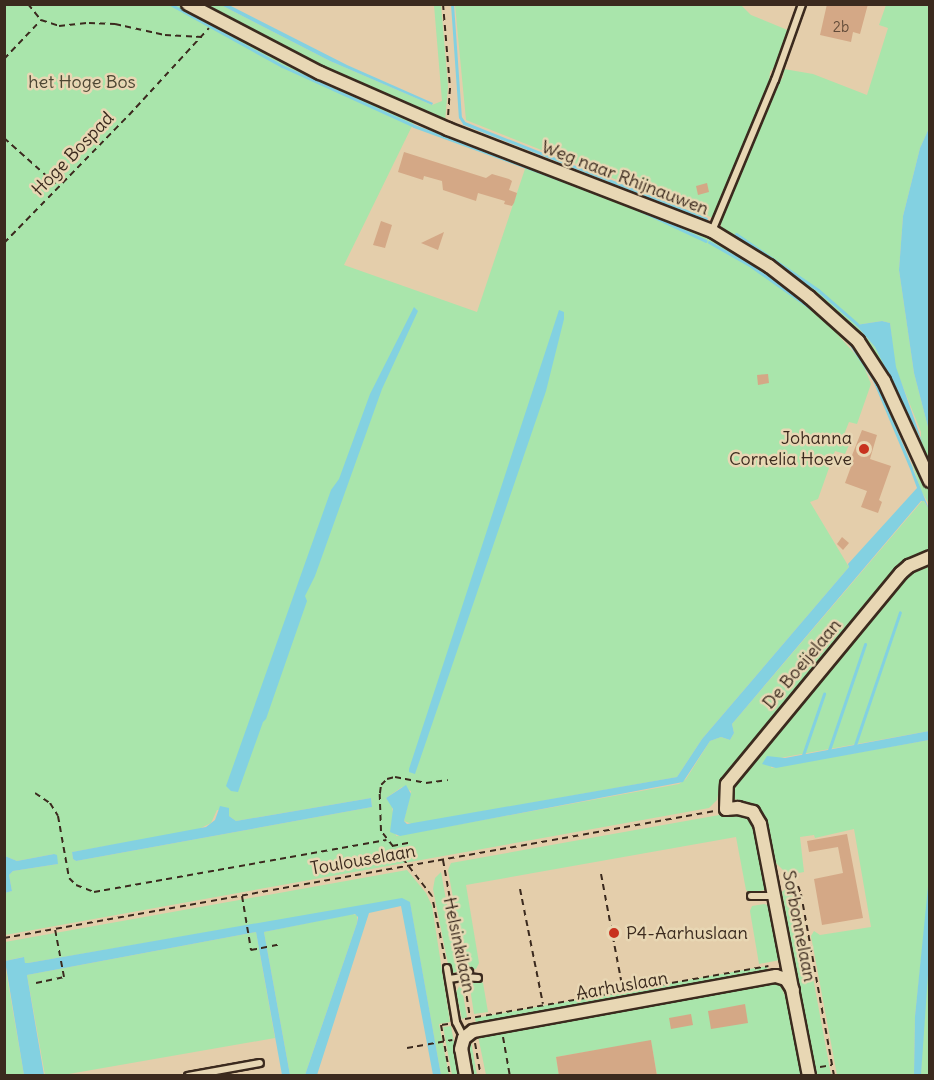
<!DOCTYPE html>
<html>
<head>
<meta charset="utf-8">
<style>
  body { margin:0 }
  #map { position:relative; width:934px; height:1080px; overflow:hidden; background:#e4ceab; font-family:Delius,sans-serif }
  div>[style] { position:absolute }
  [style*='--x'] { left:calc(var(--x)*1px); top:calc(var(--y)*1px); width:calc(var(--w)*1px); rotate:calc(var(--a)*1deg) }
  .green>* { inset:0; background:#a9e5ab }
  .water>* { inset:0; background:#83d1e1 }
  .stream>* { height:3px; margin:-1.5px; padding:0 1.5px; transform-origin:1.5px; border-radius:1.5px; background:#83d1e1 }
  .building>* { inset:0; background:#d4a886 }
  .path>* { height:2px; margin-top:-1px; transform-origin:0; background:repeating-linear-gradient(90deg,#3b2a1e 0 6px,transparent 0 10.5px) }
  .roads { filter:drop-shadow(2px 0 #3b2a1e) drop-shadow(-2px 0 #3b2a1e) drop-shadow(0 2px #3b2a1e) drop-shadow(0 -2px #3b2a1e) }
  .lane>* { height:6px; margin:-3px; padding:0 3px; transform-origin:3px; border-radius:3px; background:#e8d7b4 }
  .street>* { height:12px; margin:-6px; padding:0 6px; transform-origin:6px; border-radius:6px; background:#e8d7b4 }
  .dots>* { width:16px; height:16px; translate:-50% -50%; box-sizing:border-box; border:3px solid #e8d7b4; border-radius:50% }
  span { translate:-50% -50%; white-space:nowrap; text-align:center; line-height:1.15; -webkit-text-stroke:5px #e8d7b4; paint-order:stroke }
  .number-label { font-size:15px; color:#614a38 }
  .number-label span { -webkit-text-stroke-width:0 }
  .park-label { font-size:18px; color:#4c4633 }
  .street-label { font-size:18px; color:#3b2a1e }
  .poi-label { font-size:18px; color:#3b2a1e }
  .right { translate:-100% -50%; text-align:right }
  .left { translate:0 -50%; text-align:left }
  .frame { position:absolute; inset:0; border:6px solid #3b2a1e; pointer-events:none }
</style>
</head>
<body>
<div id="map">
  <div class="green">
    <i style="clip-path:polygon(evenodd,5px 5px,185px 5px,415px 120px,344px 265px,477px 312px,527px 163px,725px 242px,807px 300px,862px 362px,871px 384px,857px 424px,849px 422px,841px 442px,849px 445px,845px 454px,835px 451px,818px 499px,810px 502px,849px 567px,702px 739px,677px 777px,412px 824px,404px 821px,411px 791px,402px 787px,386px 798px,392px 806px,396px 836px,679px 784px,686px 779px,710px 741px,721px 737px,730px 740px,734px 733px,732px 724px,923px 500px,929px 509px,929px 551px,908px 561px,748px 749px,720px 784px,717px 800px,709px 808px,5px 935px,5px 893px,12px 891px,9px 875px,13px 871px,58px 864px,54px 854px,17px 861px,5px 856px,5px 5px,371px 798px,372px 807px,76px 861px,73px 859px,72px 852px,197px 830px,211px 823px,217px 810px,229px 809px,229px 816px,236px 821px,371px 798px)"></i>
    <i style="clip-path:polygon(194px 5px,221px 5px,330px 61px,432px 105px,442px 101px,434px 5px,441px 5px,448px 86px,445px 122px,369px 93px)"></i>
    <i style="clip-path:polygon(455px 5px,741px 5px,751px 15px,790px 31px,776px 65px,770px 72px,769px 82px,713px 218px,466px 120px)"></i>
    <i style="clip-path:polygon(evenodd,886px 5px,929px 5px,929px 128px,920px 148px,903px 216px,899px 270px,914px 373px,929px 431px,929px 473px,873px 356px,721px 232px,721px 222px,777px 86px,783px 77px,784px 69px,813px 74px,867px 95px,888px 28px,879px 25px,886px 5px,882px 321px,890px 323px,895px 367px,921px 432px,921px 443px,885px 364px,875px 347px,856px 325px,882px 321px)"></i>
    <i style="clip-path:polygon(912px 463px,916px 464px,929px 488px,929px 504px,921px 491px)"></i>
    <i style="clip-path:polygon(929px 562px,929px 731px,774px 759px,771px 768px,929px 740px,930px 877px,915px 1016px,914px 1075px,837px 1075px,811px 936px,814px 931px,820px 935px,871px 927px,854px 829px,815px 838px,814px 835px,800px 837px,804px 872px,788px 875px,772px 859px,761px 810px,751px 803px,734px 799px,732px 787px,908px 571px)"></i>
    <i style="clip-path:polygon(736px 812px,754px 818px,768px 889px,751px 893px,746px 890px,736px 837px,466px 885px,479px 963px,476px 969px,466px 970px,448px 870px,451px 863px)"></i>
    <i style="clip-path:polygon(407px 870px,426px 893px,432px 906px,450px 1022px,439px 1024px,449px 1075px,441px 1075px,410px 903px,256px 924px,28px 963px,25px 963px,23px 957px,5px 961px,5px 942px)"></i>
    <i style="clip-path:polygon(441px 872px,459px 971px,453px 973px,452px 969px,449px 969px,433px 889px,435px 878px)"></i>
    <i style="clip-path:polygon(791px 884px,797px 891px,831px 1075px,815px 1075px,782px 892px)"></i>
    <i style="clip-path:polygon(764px 904px,771px 906px,780px 955px,780px 960px,759px 964px,750px 911px,752px 906px)"></i>
    <i style="clip-path:polygon(352px 914px,357px 915px,357px 923px,305px 1075px,290px 1075px,264px 932px)"></i>
    <i style="clip-path:polygon(256px 932px,275px 1038px,63px 1075px,45px 1075px,27px 975px)"></i>
    <i style="clip-path:polygon(929px 946px,929px 1075px,921px 1075px,923px 1012px)"></i>
    <i style="clip-path:polygon(5px 965px,24px 1075px,5px 1075px)"></i>
    <i style="clip-path:polygon(767px 966px,768px 972px,476px 1025px,475px 1018px)"></i>
    <i style="clip-path:polygon(479px 980px,483px 983px,488px 1012px,474px 1014px,469px 982px)"></i>
    <i style="clip-path:polygon(461px 983px,467px 1017px,462px 1019px,456px 992px)"></i>
    <i style="clip-path:polygon(773px 983px,780px 985px,787px 1000px,801px 1075px,657px 1075px,651px 1041px,556px 1057px,559px 1075px,486px 1075px,478px 1036px)"></i>
    <i style="clip-path:polygon(451px 1026px,460px 1075px,452px 1075px,443px 1027px)"></i>
    <i style="clip-path:polygon(471px 1041px,477px 1075px,472px 1075px,468px 1053px)"></i>
  </div>
  <div class="water">
    <i style="clip-path:polygon(221px 5px,229px 5px,347px 65px,433px 103px,432px 105px,330px 61px)"></i>
    <i style="clip-path:polygon(929px 128px,929px 431px,914px 373px,899px 270px,903px 216px,920px 148px)"></i>
    <i style="clip-path:polygon(414px 307px,418px 311px,382px 389px,315px 576px,305px 596px,307px 601px,266px 719px,263px 722px,238px 792px,231px 791px,226px 786px,331px 490px,339px 479px,370px 394px)"></i>
    <i style="clip-path:polygon(559px 310px,564px 312px,564px 319px,546px 391px,415px 774px,409px 772px,409px 769px)"></i>
    <i style="clip-path:polygon(882px 321px,890px 323px,896px 367px,923px 444px,875px 347px,856px 325px)"></i>
    <i style="clip-path:polygon(912px 467px,929px 509px,924px 501px,921px 501px,732px 724px,734px 733px,730px 740px,721px 737px,710px 741px,683px 782px,400px 836px,390px 832px,393px 809px,386px 798px,406px 785px,411px 794px,404px 821px,407px 824px,677px 777px,702px 739px,849px 567px,848px 564px,917px 488px,910px 469px)"></i>
    <i style="clip-path:polygon(929px 731px,929px 740px,776px 768px,762px 764px,767px 756px,785px 758px)"></i>
    <i style="clip-path:polygon(371px 798px,372px 807px,76px 861px,73px 859px,72px 852px,206px 827px,215px 820px,220px 806px,229px 808px,229px 816px,236px 821px)"></i>
    <i style="clip-path:polygon(54px 854px,57px 855px,58px 864px,13px 871px,9px 875px,12px 891px,5px 893px,5px 856px,17px 861px)"></i>
    <i style="clip-path:polygon(929px 877px,930px 946px,921px 1075px,914px 1075px,915px 1016px)"></i>
    <i style="clip-path:polygon(402px 898px,410px 902px,441px 1075px,433px 1075px,401px 906px,369px 913px,317px 1075px,305px 1075px,357px 923px,358px 917px,355px 914px,264px 932px,290px 1075px,282px 1075px,256px 932px,27px 975px,44px 1075px,24px 1075px,5px 961px,24px 957px,25px 963px,28px 963px)"></i>
  </div>
  <div class="stream">
    <i style="--x:170;--y:4;--w:128;--a:29"></i>
    <i style="--x:282;--y:66;--w:145;--a:24.4"></i>
    <i style="--x:414;--y:126;--w:224;--a:20.1"></i>
    <i style="--x:624;--y:203;--w:90;--a:24.9"></i>
    <i style="--x:452;--y:4;--w:113;--a:86"></i>
    <i style="--x:460;--y:117;--w:7;--a:56"></i>
    <i style="--x:464;--y:123;--w:260;--a:21.6"></i>
    <i style="--x:736;--y:234;--w:99;--a:34.3"></i>
    <i style="--x:818;--y:290;--w:52;--a:41.1"></i>
    <i style="--x:709;--y:242;--w:48;--a:29.7"></i>
    <i style="--x:751;--y:266;--w:87;--a:35.2"></i>
    <i style="--x:845;--y:336;--w:53;--a:56.6"></i>
    <i style="--x:874;--y:380;--w:95;--a:67.2"></i>
    <i style="--x:855;--y:745;--w:140;--a:-71.3"></i>
    <i style="--x:829;--y:750;--w:112;--a:-71.2"></i>
    <i style="--x:803;--y:755;--w:65;--a:-71"></i>
  </div>
  <div class="building">
    <i style="clip-path:polygon(827px 4px,868px 4px,860px 34px,853px 32px,851px 42px,820px 35px)"></i>
    <i style="clip-path:polygon(404px 152px,486px 178px,492px 174px,509px 179px,512px 181px,509px 190px,517px 193px,514px 203px,512px 206px,504px 204px,505px 201px,478px 193px,476px 201px,443px 190px,442px 181px,424px 176px,423px 180px,398px 172px)"></i>
    <i style="clip-path:polygon(707px 183px,709px 192px,698px 195px,696px 186px)"></i>
    <i style="clip-path:polygon(381px 221px,392px 225px,385px 248px,373px 245px)"></i>
    <i style="clip-path:polygon(444px 232px,438px 250px,421px 243px)"></i>
    <i style="clip-path:polygon(768px 374px,769px 383px,758px 385px,757px 375px)"></i>
    <i style="clip-path:polygon(862px 430px,877px 435px,870px 459px,891px 466px,879px 500px,882px 502px,878px 513px,861px 507px,867px 491px,845px 483px,852px 464px,849px 463px)"></i>
    <i style="clip-path:polygon(842px 537px,849px 543px,843px 550px,837px 544px)"></i>
    <i style="clip-path:polygon(847px 834px,863px 918px,822px 925px,814px 879px,843px 873px,838px 847px,809px 852px,807px 841px)"></i>
    <i style="clip-path:polygon(745px 1004px,748px 1023px,711px 1029px,708px 1011px)"></i>
    <i style="clip-path:polygon(691px 1014px,693px 1025px,671px 1029px,669px 1018px)"></i>
    <i style="clip-path:polygon(651px 1040px,657px 1076px,559px 1076px,556px 1057px)"></i>
  </div>
  <div class="path">
    <i style="--x:28;--y:4;--w:21;--a:51"></i>
    <i style="--x:41;--y:20;--w:19;--a:18"></i>
    <i style="--x:59;--y:26;--w:30;--a:-6"></i>
    <i style="--x:89;--y:23;--w:26;--a:2"></i>
    <i style="--x:115;--y:24;--w:51;--a:12.4"></i>
    <i style="--x:165;--y:35;--w:37;--a:3"></i>
    <i style="--x:443;--y:4;--w:84;--a:85.2"></i>
    <i style="--x:450;--y:88;--w:30;--a:94"></i>
    <i style="--x:4;--y:59;--w:54;--a:-46.5"></i>
    <i style="--x:4;--y:138;--w:74;--a:41.7"></i>
    <i style="--x:4;--y:243;--w:179;--a:-45.7"></i>
    <i style="--x:129;--y:115;--w:118;--a:-47.4"></i>
    <i style="--x:35;--y:793;--w:18;--a:34"></i>
    <i style="--x:50;--y:803;--w:15;--a:58"></i>
    <i style="--x:58;--y:816;--w:63;--a:79.9"></i>
    <i style="--x:69;--y:878;--w:10;--a:45"></i>
    <i style="--x:76;--y:885;--w:19;--a:21"></i>
    <i style="--x:94;--y:892;--w:297;--a:-10.1"></i>
    <i style="--x:392;--y:846;--w:20;--a:-11"></i>
    <i style="--x:443;--y:860;--w:108;--a:79.8"></i>
    <i style="--x:601;--y:874;--w:118;--a:79.3"></i>
    <i style="--x:782;--y:874;--w:20;--a:37"></i>
    <i style="--x:798;--y:886;--w:9;--a:69"></i>
    <i style="--x:801;--y:894;--w:185;--a:79.7"></i>
    <i style="--x:520;--y:889;--w:117;--a:78.7"></i>
    <i style="--x:242;--y:896;--w:55;--a:80.5"></i>
    <i style="--x:251;--y:950;--w:31;--a:-11"></i>
    <i style="--x:4;--y:938;--w:722;--a:-10.13"></i>
    <i style="--x:445;--y:959;--w:64;--a:-101.7"></i>
    <i style="--x:432;--y:896;--w:83;--a:-128.1"></i>
    <i style="--x:381;--y:831;--w:38;--a:-92"></i>
    <i style="--x:380;--y:793;--w:8;--a:-83"></i>
    <i style="--x:381;--y:785;--w:8;--a:-45"></i>
    <i style="--x:387;--y:779;--w:8;--a:-14"></i>
    <i style="--x:395;--y:777;--w:32;--a:11"></i>
    <i style="--x:426;--y:783;--w:22;--a:-8"></i>
    <i style="--x:36;--y:983;--w:29;--a:-12"></i>
    <i style="--x:64;--y:977;--w:49;--a:-100.6"></i>
    <i style="--x:465;--y:986;--w:30;--a:81"></i>
    <i style="--x:465;--y:1019;--w:308;--a:-9.9"></i>
    <i style="--x:448;--y:1024;--w:7;--a:172"></i>
    <i style="--x:441;--y:1025;--w:52;--a:80"></i>
    <i style="--x:503;--y:1037;--w:40;--a:80"></i>
    <i style="--x:475;--y:1043;--w:34;--a:80"></i>
    <i style="--x:407;--y:1048;--w:46;--a:-10.1"></i>
    <i style="--x:820;--y:1067;--w:12;--a:-9"></i>
  </div>
  <div class="roads">
    <div class="lane">
      <i style="--x:712;--y:231;--w:164;--a:-67.4"></i>
      <i style="--x:775;--y:80;--w:81;--a:-70.4"></i>
      <i style="--x:751;--y:896;--w:23;--a:0"></i>
      <i style="--x:447;--y:968;--w:55;--a:80.5"></i>
      <i style="--x:456;--y:1022;--w:18;--a:63"></i>
      <i style="--x:463;--y:977;--w:15;--a:4"></i>
      <i style="--x:449;--y:979;--w:14;--a:-8"></i>
      <i style="--x:463;--y:977;--w:8;--a:-40"></i>
      <i style="--x:188;--y:1076;--w:73;--a:-10.2"></i>
    </div>
    <div class="street">
      <i style="--x:188;--y:4;--w:149;--a:27.6"></i>
      <i style="--x:320;--y:73;--w:140;--a:23.6"></i>
      <i style="--x:448;--y:129;--w:283;--a:21.1"></i>
      <i style="--x:712;--y:231;--w:67;--a:31.6"></i>
      <i style="--x:769;--y:266;--w:51;--a:37.8"></i>
      <i style="--x:809;--y:297;--w:66;--a:41.9"></i>
      <i style="--x:858;--y:341;--w:48;--a:57"></i>
      <i style="--x:884;--y:381;--w:110;--a:65.3"></i>
      <i style="--x:466;--y:1076;--w:27;--a:-100"></i>
      <i style="--x:461;--y:1049;--w:11;--a:-75"></i>
      <i style="--x:464;--y:1038;--w:11;--a:-38"></i>
      <i style="--x:473;--y:1031;--w:308;--a:-10.3"></i>
      <i style="--x:776;--y:976;--w:10;--a:17"></i>
      <i style="--x:786;--y:979;--w:13;--a:58"></i>
      <i style="--x:809;--y:1076;--w:257;--a:-101"></i>
      <i style="--x:760;--y:824;--w:14;--a:-120"></i>
      <i style="--x:753;--y:812;--w:16;--a:-165"></i>
      <i style="--x:738;--y:808;--w:12;--a:175"></i>
      <i style="--x:726;--y:809;--w:25;--a:-88"></i>
      <i style="--x:727;--y:784;--w:273;--a:-50.5"></i>
      <i style="--x:901;--y:573;--w:11;--a:-41"></i>
      <i style="--x:909;--y:566;--w:23;--a:-23"></i>
    </div>
  </div>
  <div class="dots">
    <i style="left:864px;top:449px;background:#c8321e"></i>
    <i style="left:614px;top:933px;background:#c8321e"></i>
  </div>
  <div class="number-label">
    <span style="left:841px;top:27px">2b</span>
  </div>
  <div class="park-label">
    <span style="left:82px;top:82px">het Hoge Bos</span>
  </div>
  <div class="street-label">
    <span style="left:73px;top:154px;rotate:-46deg">Hoge Bospad</span>
    <span style="left:625px;top:178px;rotate:21deg">Weg naar Rhijnauwen</span>
    <span style="left:802px;top:664px;rotate:-50deg">De Boeijelaan</span>
    <span style="left:363px;top:860px;rotate:-10deg">Toulouselaan</span>
    <span style="left:799px;top:926px;rotate:79deg">Sorbonnelaan</span>
    <span style="left:459px;top:945px;rotate:78deg">Helsinkilaan</span>
    <span style="left:622px;top:986px;rotate:-10deg">Aarhuslaan</span>
  </div>
  <div class="poi-label">
    <span class="right" style="left:852px;top:449px">Johanna<br>Cornelia Hoeve</span>
    <span class="left" style="left:626px;top:933px">P4-Aarhuslaan</span>
  </div>
  <div class="frame"></div>
</div>
</body>
</html>
